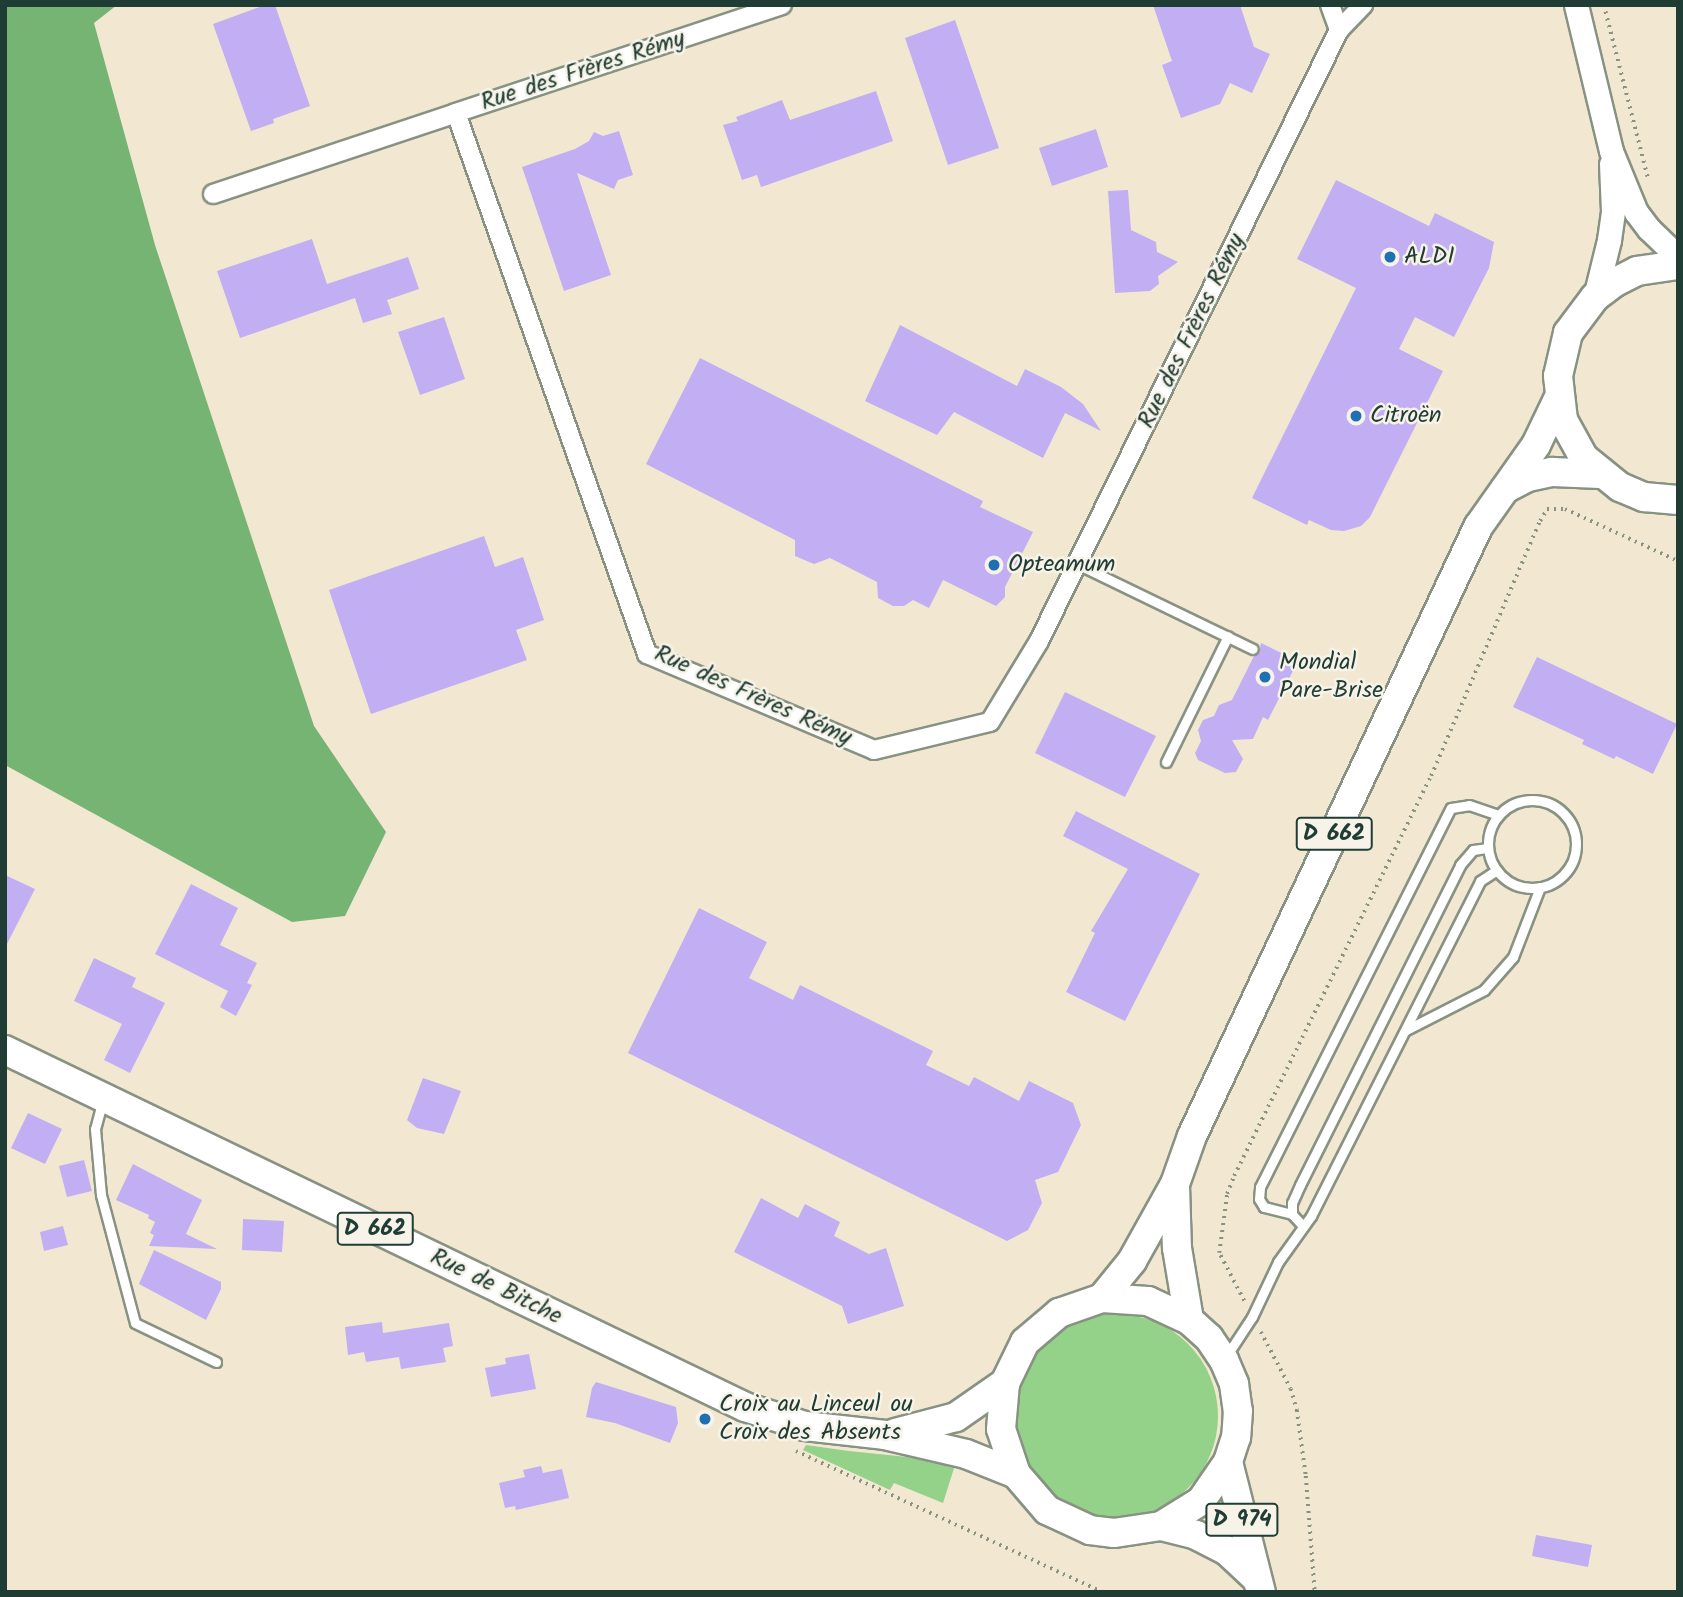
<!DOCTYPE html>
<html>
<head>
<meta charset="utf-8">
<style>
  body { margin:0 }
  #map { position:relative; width:1683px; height:1597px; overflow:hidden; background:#f2e8d2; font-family:Kalam,sans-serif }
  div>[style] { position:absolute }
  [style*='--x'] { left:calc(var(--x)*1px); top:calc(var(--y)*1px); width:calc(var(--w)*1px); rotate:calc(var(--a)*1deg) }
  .green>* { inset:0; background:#93d288 }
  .round { border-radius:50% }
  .forest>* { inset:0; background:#76b474 }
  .building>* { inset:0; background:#c2aef2 }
  .path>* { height:3.5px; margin-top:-1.75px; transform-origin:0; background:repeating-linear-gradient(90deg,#889283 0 2px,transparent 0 7px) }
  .roads { filter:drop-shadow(2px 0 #889283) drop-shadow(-2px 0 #889283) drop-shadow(0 2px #889283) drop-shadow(0 -2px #889283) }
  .service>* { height:9px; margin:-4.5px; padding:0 4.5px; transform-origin:4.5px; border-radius:4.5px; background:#fff }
  .service>.ring { margin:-4.5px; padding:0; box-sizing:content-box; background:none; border:9px solid #fff; border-radius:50% }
  .minor>* { height:18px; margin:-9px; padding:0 9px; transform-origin:9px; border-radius:9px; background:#fff }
  .tertiary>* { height:23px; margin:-11.5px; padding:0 11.5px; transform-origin:11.5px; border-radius:11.5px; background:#fff }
  .primary>* { height:28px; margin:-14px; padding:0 14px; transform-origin:14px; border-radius:14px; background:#fff }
  .dots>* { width:19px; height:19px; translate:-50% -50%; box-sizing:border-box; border:4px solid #f7f3e8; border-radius:50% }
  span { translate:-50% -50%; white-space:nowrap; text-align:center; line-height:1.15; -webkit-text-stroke:5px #f7f3e8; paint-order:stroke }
  .shield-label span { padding:2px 5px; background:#f7f3e8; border:2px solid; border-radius:5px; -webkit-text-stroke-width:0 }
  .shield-label { font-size:23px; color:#1f3d34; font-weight:700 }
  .street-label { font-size:24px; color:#1f3d34 }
  .poi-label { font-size:24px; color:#1f3d34 }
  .left { translate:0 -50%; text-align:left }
  .frame { position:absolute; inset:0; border:7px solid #1f3d34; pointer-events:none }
</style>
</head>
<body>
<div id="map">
  <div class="green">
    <i class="round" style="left:1014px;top:1314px;width:204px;height:204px"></i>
    <i style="clip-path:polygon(806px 1445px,849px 1451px,956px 1462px,943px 1503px,894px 1483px,890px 1490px,803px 1450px)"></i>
  </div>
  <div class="forest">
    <i style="clip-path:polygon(5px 5px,117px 5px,94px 23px,155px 245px,314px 726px,386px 832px,345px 916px,292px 922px,5px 765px)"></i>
  </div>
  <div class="building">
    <i style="clip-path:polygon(265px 5px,275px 5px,310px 106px,273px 119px,274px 123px,251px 131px,213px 24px)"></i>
    <i style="clip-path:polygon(1153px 5px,1240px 5px,1254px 47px,1270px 54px,1252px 93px,1230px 83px,1220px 104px,1181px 118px,1162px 65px,1172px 61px)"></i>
    <i style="clip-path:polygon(955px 20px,999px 148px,948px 165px,905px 38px)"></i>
    <i style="clip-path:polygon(876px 91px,893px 141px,761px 187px,757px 175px,742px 180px,723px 125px,738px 121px,736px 117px,782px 100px,790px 120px)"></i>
    <i style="clip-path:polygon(1096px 129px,1108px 167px,1052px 186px,1039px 148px)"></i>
    <i style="clip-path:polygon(619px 131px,633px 175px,618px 180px,614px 189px,577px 173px,611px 275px,564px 291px,522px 167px,575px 149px,589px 141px,594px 132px,603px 136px)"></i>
    <i style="clip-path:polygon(1336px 180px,1429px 226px,1435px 213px,1494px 242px,1489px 268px,1454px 337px,1415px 317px,1399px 349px,1443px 371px,1370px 517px,1361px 526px,1344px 531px,1331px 530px,1309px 520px,1307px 525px,1252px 498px,1356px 288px,1297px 259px)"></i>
    <i style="clip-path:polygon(1128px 190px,1131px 230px,1156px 242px,1157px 252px,1178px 262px,1158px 276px,1159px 284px,1150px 291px,1115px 293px,1108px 191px)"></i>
    <i style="clip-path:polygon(312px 239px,327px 284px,408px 257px,419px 289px,387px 300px,392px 314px,363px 323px,355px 298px,240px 338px,217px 271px)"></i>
    <i style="clip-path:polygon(444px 317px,465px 379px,420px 395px,398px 332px)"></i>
    <i style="clip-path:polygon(900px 325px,1017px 386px,1025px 369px,1061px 387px,1083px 404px,1101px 431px,1065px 413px,1043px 458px,954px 412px,937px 435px,865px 401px)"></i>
    <i style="clip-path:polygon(700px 358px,983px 501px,980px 507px,1033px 532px,1005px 587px,1005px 597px,996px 606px,943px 580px,929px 608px,913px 600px,904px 606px,893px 606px,878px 598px,877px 582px,830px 558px,814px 564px,795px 556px,795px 540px,646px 464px)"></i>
    <i style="clip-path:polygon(484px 536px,495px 567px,523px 557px,544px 620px,516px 630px,527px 660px,371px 714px,329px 590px)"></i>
    <i style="clip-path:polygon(1261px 643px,1298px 661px,1268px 720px,1263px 717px,1253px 739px,1232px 740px,1243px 759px,1236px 772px,1225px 773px,1198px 760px,1195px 753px,1201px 741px,1198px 730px,1203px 720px,1214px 716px,1219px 705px,1232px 700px,1254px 656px,1259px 653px)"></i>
    <i style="clip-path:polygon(1537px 657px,1677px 724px,1653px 774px,1616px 756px,1614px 759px,1582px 744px,1584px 740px,1513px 707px)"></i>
    <i style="clip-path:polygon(1065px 692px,1156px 736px,1125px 797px,1035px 753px)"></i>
    <i style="clip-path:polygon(1076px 811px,1200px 874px,1125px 1021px,1066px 992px,1095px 933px,1091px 931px,1128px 869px,1063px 836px)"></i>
    <i style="clip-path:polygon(5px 875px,35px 889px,5px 948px)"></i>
    <i style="clip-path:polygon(191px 884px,238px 908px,220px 945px,257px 963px,247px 983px,252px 985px,236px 1016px,220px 1007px,228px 991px,155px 954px)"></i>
    <i style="clip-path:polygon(699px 908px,767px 942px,749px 978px,793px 1000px,800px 985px,933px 1051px,926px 1065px,969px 1086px,974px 1077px,1019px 1101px,1029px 1081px,1073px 1103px,1081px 1125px,1058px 1172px,1035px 1180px,1042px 1203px,1028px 1230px,1007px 1241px,628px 1053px)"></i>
    <i style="clip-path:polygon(94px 958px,136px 978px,132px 987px,165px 1003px,130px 1073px,104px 1060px,122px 1024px,74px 1001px)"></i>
    <i style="clip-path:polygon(423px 1078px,461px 1091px,444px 1134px,417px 1128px,407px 1120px)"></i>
    <i style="clip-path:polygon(28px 1113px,62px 1129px,45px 1164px,11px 1148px)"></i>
    <i style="clip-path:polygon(84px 1160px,92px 1191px,67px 1197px,59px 1166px)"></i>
    <i style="clip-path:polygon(133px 1164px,202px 1200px,186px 1234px,217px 1249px,149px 1246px,154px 1235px,150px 1233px,155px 1222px,148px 1218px,149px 1215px,116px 1200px)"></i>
    <i style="clip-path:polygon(761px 1198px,798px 1218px,805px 1204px,840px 1222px,834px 1236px,869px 1254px,886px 1248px,904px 1306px,848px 1324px,842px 1306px,734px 1252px)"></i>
    <i style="clip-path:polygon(243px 1219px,284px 1221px,282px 1252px,242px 1250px)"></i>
    <i style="clip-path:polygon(63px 1226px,68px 1245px,44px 1251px,40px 1232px)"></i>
    <i style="clip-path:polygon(154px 1250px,221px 1282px,221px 1289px,206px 1320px,139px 1284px)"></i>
    <i style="clip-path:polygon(382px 1322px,383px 1333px,449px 1323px,453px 1346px,443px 1348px,446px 1362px,401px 1369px,399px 1357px,366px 1362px,364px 1352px,348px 1355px,345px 1327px)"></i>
    <i style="clip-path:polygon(529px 1354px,536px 1389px,491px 1397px,485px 1368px,506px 1364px,505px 1358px)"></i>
    <i style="clip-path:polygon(596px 1382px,676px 1407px,678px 1423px,670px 1443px,615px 1423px,586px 1417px,592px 1388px)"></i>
    <i style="clip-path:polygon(541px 1466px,543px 1473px,562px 1469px,569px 1498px,516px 1510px,515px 1506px,505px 1508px,499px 1483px,525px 1477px,523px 1470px)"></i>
    <i style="clip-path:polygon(1536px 1535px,1592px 1545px,1588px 1567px,1532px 1556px)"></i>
  </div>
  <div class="path">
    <i style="--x:1604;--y:5;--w:178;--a:75.7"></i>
    <i style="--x:1244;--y:1301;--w:54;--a:-117.5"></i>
    <i style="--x:1219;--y:1253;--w:60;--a:-82.3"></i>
    <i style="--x:1227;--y:1194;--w:19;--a:-69"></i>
    <i style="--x:1234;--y:1176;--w:446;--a:-63.8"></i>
    <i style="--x:1431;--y:776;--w:277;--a:-66.9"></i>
    <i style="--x:1540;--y:521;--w:14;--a:-60"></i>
    <i style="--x:1547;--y:509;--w:18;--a:0"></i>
    <i style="--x:1565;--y:509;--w:124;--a:24.7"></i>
    <i style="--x:1261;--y:1332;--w:64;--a:62.2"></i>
    <i style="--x:1291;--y:1389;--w:22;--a:74"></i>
    <i style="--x:1297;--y:1410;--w:67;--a:82.2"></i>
    <i style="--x:1306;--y:1476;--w:116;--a:85.6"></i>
    <i style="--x:796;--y:1451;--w:337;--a:24.7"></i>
  </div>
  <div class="roads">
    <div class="service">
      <i style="--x:1077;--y:564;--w:195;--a:25.8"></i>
      <i style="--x:1166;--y:762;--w:140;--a:-63.8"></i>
      <i class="ring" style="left:1488px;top:800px;width:79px;height:79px"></i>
      <i style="--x:1406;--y:1030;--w:88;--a:-27.1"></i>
      <i style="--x:1484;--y:990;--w:44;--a:-48.7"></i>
      <i style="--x:1513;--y:957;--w:75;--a:-68.9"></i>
      <i style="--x:102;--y:1103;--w:27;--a:105"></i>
      <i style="--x:95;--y:1129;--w:66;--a:84.8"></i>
      <i style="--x:101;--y:1195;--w:132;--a:75.1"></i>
      <i style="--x:135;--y:1323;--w:90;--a:25.7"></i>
      <i style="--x:1292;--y:1214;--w:29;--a:-166"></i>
      <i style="--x:1264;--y:1207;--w:9;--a:-122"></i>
      <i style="--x:1259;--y:1199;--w:12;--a:-85"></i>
      <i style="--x:1260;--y:1187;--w:424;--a:-63.3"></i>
      <i style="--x:1451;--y:808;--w:18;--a:-9"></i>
      <i style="--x:1469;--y:805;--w:31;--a:19"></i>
      <i style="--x:1303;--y:1226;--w:16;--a:-133"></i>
      <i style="--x:1292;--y:1214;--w:11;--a:-90"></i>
      <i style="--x:1292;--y:1203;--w:20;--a:-66"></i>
      <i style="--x:1300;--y:1185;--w:358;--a:-63.4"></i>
      <i style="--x:1460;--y:865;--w:20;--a:-49"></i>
      <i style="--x:1473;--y:850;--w:15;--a:-8"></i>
      <i style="--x:1227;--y:1355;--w:45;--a:-56.7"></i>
      <i style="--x:1252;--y:1317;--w:61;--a:-64.7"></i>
      <i style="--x:1278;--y:1262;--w:57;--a:-54.3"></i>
      <i style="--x:1311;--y:1216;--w:375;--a:-63.2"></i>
      <i style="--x:1480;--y:881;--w:20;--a:-33"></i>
    </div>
    <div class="minor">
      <i style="--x:782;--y:5;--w:343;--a:161.7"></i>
      <i style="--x:456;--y:113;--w:574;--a:70.55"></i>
      <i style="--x:647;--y:654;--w:246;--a:22.9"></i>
      <i style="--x:874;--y:750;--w:119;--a:-13.6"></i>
      <i style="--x:990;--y:722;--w:95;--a:-58.8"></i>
      <i style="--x:1039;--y:641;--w:681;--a:-63.85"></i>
      <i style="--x:1339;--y:30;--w:35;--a:-46"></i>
      <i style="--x:1330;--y:5;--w:27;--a:70"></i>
      <i style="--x:213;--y:194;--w:256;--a:-18.4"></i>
    </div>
    <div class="tertiary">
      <i style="--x:1576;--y:5;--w:150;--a:76.5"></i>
      <i style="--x:1611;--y:151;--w:66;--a:67.7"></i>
      <i style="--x:1636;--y:212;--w:21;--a:53"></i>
      <i style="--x:1649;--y:229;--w:40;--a:44"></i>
      <i style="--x:1595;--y:297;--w:59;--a:-76.2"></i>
      <i style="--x:1609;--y:240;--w:29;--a:-82"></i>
      <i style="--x:1613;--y:211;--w:47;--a:-92.4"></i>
    </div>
    <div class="primary">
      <i style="--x:1678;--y:265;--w:41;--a:171.7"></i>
      <i style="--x:1637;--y:271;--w:25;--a:153"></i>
      <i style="--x:1615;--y:282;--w:25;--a:143"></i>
      <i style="--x:1595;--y:297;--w:45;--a:126.9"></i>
      <i style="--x:1568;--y:333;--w:44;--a:103.1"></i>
      <i style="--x:1558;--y:376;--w:44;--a:83.5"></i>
      <i style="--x:1563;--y:420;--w:43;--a:61.1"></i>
      <i style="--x:1584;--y:458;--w:46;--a:38.9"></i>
      <i style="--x:1620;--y:487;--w:26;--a:23"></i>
      <i style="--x:1644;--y:497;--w:34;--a:5"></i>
      <i style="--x:1505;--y:489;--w:26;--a:-28"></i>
      <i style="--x:1528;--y:477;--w:25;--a:-12"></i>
      <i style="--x:1552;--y:472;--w:48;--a:2.4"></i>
      <i style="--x:5;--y:1050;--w:822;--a:25.75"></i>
      <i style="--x:745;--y:1407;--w:63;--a:17.6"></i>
      <i style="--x:805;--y:1426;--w:81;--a:6.4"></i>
      <i style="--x:885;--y:1435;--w:83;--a:13.2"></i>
      <i style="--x:966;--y:1454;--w:54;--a:21.8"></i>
      <i style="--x:1175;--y:1186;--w:62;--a:88.2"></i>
      <i style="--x:1177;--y:1248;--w:73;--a:80.5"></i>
      <i style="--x:1189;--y:1320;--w:27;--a:42"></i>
      <i style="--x:1209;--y:1338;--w:27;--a:56"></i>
      <i style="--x:1224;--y:1360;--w:26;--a:67"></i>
      <i style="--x:1234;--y:1384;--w:27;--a:82"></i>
      <i style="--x:1238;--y:1411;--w:26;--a:94"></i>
      <i style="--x:1236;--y:1437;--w:26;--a:108"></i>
      <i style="--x:1228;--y:1462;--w:47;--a:124.7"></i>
      <i style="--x:1201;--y:1501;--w:47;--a:148"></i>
      <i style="--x:1161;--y:1526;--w:48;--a:171.5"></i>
      <i style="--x:1114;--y:1533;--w:24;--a:-173"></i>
      <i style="--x:1090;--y:1530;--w:47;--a:-155.1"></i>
      <i style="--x:1047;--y:1510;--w:48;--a:-130.7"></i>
      <i style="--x:1016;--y:1474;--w:47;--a:-108.4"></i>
      <i style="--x:1001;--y:1429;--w:46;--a:-85"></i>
      <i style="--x:1005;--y:1383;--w:46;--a:-64"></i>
      <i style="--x:1025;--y:1342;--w:45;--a:-40.5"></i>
      <i style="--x:1059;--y:1313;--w:46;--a:-19.2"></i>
      <i style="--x:1102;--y:1298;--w:46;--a:3.7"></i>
      <i style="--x:1148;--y:1301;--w:45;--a:24.9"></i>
      <i style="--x:1102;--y:1298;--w:48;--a:-51"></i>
      <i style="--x:1132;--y:1261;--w:88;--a:-60.8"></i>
      <i style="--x:1175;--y:1184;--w:51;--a:-70.5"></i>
      <i style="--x:1192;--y:1136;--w:673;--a:-64.84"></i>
      <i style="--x:1478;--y:527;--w:100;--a:-54.7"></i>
      <i style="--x:1536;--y:445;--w:51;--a:-64.4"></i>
      <i style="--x:895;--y:1433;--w:63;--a:-14.7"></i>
      <i style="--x:956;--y:1417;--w:60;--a:-34.8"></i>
      <i style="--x:1228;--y:1462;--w:134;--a:75.8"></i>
      <i style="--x:1161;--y:1526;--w:36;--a:14"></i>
      <i style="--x:1196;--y:1535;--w:34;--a:27"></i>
      <i style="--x:1226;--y:1550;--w:41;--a:43"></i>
    </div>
  </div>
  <div class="dots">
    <i style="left:1390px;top:257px;background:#1f6fb2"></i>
    <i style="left:1356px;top:416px;background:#1f6fb2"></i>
    <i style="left:994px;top:565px;background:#1f6fb2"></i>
    <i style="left:1265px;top:677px;background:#1f6fb2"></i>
    <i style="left:705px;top:1419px;background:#1f6fb2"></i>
  </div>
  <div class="shield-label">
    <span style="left:1334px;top:834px">D 662</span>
    <span style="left:375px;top:1229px">D 662</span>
    <span style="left:1242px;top:1520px">D 974</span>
  </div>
  <div class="street-label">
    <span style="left:583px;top:71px;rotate:-18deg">Rue des Frères Rémy</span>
    <span style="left:1192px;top:331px;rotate:-64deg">Rue des Frères Rémy</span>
    <span style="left:753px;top:696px;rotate:24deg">Rue des Frères Rémy</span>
    <span style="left:496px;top:1287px;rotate:26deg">Rue de Bitche</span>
  </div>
  <div class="poi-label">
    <span class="left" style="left:1404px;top:257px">ALDI</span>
    <span class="left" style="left:1370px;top:416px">Citroën</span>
    <span class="left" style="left:1008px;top:565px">Opteamum</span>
    <span class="left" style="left:1279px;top:677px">Mondial<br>Pare-Brise</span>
    <span class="left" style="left:719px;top:1419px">Croix au Linceul ou<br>Croix des Absents</span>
  </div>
  <div class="frame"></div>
</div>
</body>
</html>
